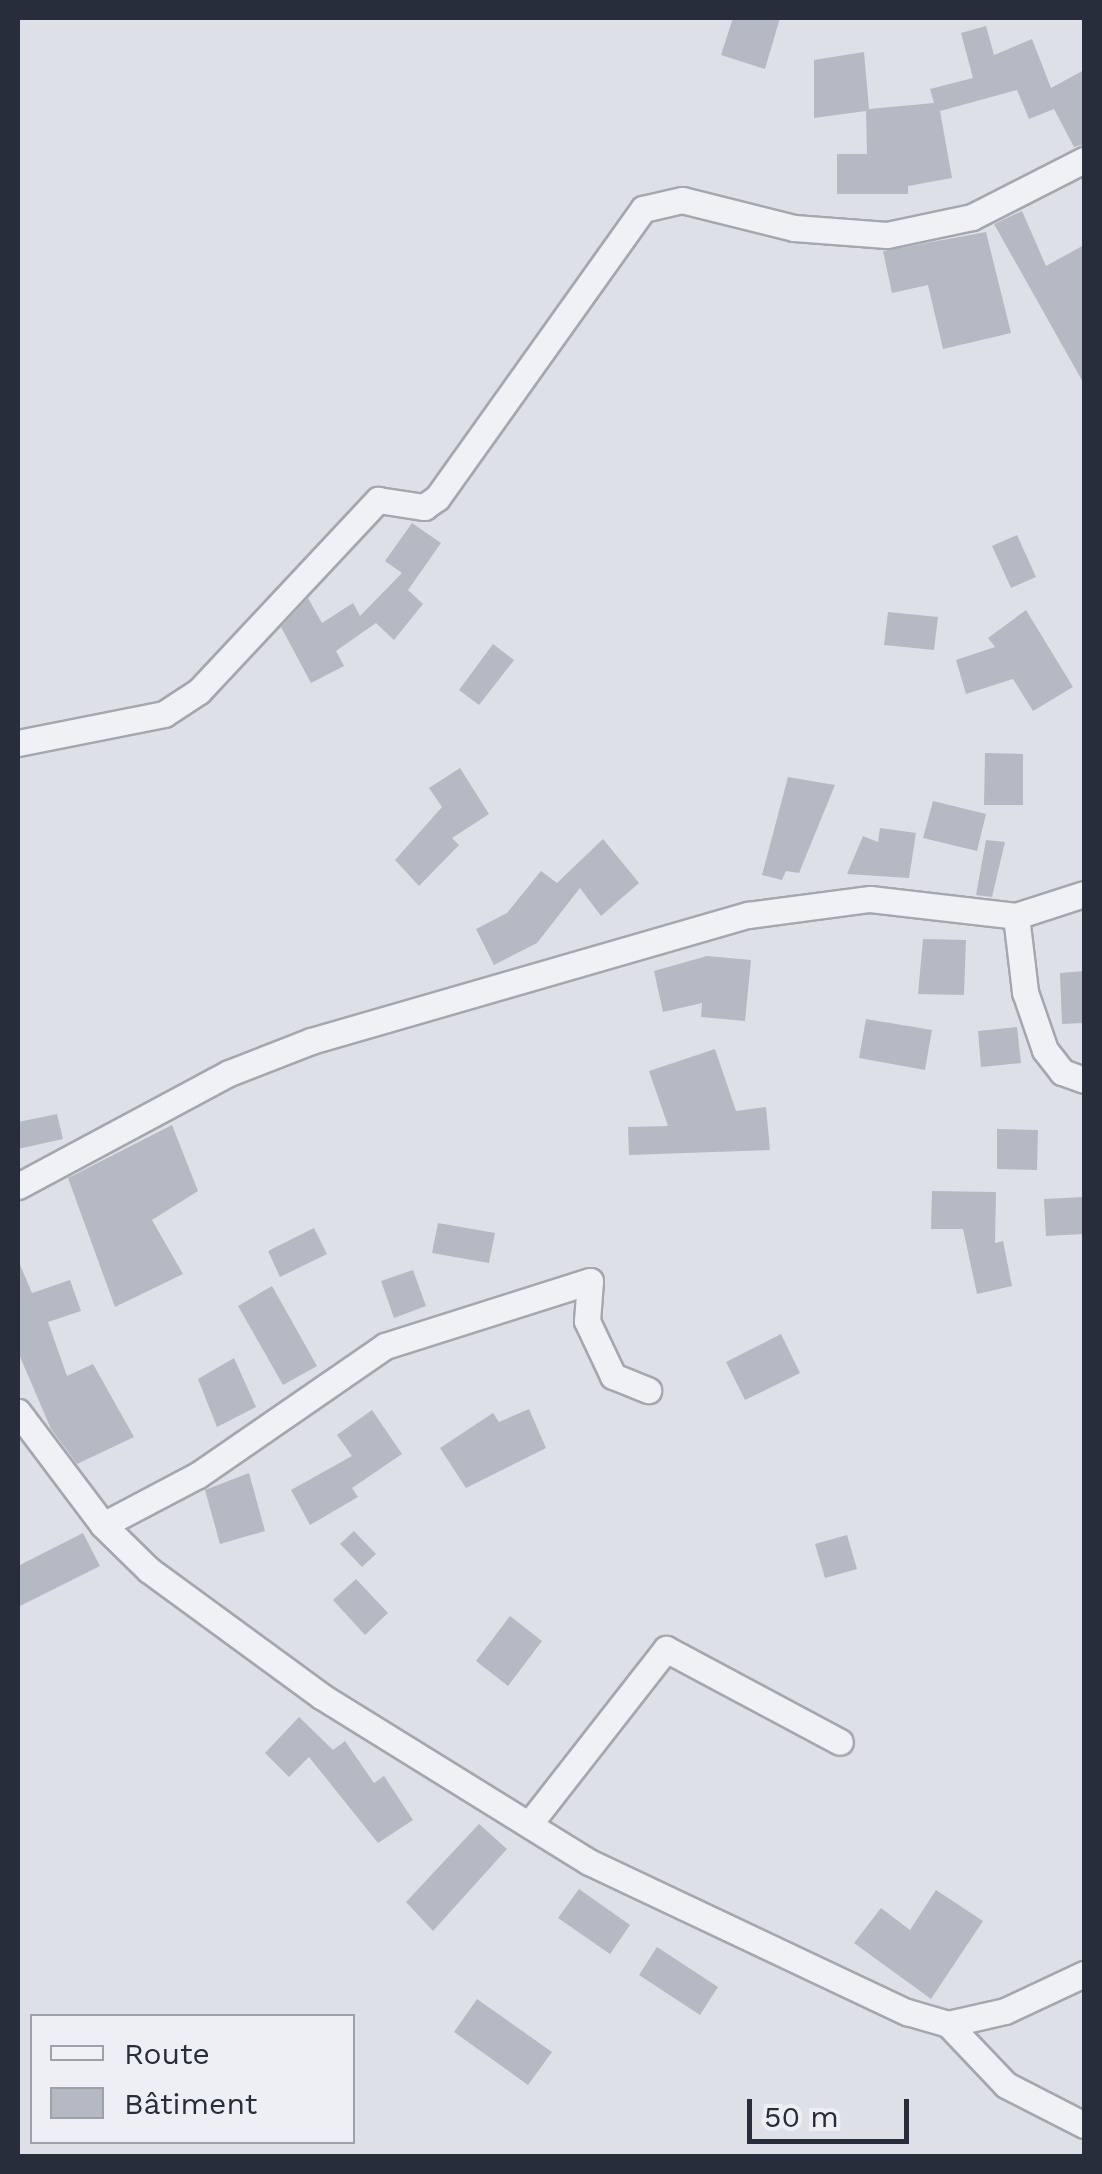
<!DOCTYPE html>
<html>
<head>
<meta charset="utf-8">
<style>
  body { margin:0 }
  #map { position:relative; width:1102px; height:2174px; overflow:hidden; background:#dee0e7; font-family:"Work Sans",sans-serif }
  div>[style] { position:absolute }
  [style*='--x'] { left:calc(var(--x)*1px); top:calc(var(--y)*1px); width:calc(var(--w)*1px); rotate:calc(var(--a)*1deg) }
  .building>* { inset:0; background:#b5b9c3 }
  .roads { filter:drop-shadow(2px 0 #a4a7b0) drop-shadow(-2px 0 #a4a7b0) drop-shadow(0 2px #a4a7b0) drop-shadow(0 -2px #a4a7b0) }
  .minor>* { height:25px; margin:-12.5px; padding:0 12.5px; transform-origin:12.5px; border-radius:12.5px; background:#f0f1f5 }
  span { translate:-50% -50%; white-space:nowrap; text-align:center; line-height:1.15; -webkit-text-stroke:10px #edeff4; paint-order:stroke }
  .frame { position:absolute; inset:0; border:20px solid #282d3c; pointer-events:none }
  .legend { position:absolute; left:30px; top:2014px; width:325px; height:130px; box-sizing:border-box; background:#edeff4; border:2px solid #9ea1aa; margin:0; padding:12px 18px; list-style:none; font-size:30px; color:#282d3c }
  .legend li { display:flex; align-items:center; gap:20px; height:50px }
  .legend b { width:50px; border:2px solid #9ea1aa }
  .scale { position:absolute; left:747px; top:2099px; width:162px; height:45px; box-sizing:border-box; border:5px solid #282d3c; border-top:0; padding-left:12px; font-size:30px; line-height:35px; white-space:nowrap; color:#282d3c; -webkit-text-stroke:8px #edeff4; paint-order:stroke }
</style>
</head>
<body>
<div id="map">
  <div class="building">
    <i style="clip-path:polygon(733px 18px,780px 18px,765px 69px,721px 55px)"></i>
    <i style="clip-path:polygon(986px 26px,994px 55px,1032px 39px,1051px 88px,1084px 70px,1084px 144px,1074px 147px,1054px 109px,1029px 119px,1017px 90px,940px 111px,952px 178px,908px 186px,908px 194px,837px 194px,837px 154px,867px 154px,866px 111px,814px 118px,814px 60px,864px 52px,869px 109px,934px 103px,930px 89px,973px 78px,961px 33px)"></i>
    <i style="clip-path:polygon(1022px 211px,1046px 266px,1084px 245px,1084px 384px,994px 224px)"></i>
    <i style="clip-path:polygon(986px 232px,1011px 333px,943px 349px,928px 285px,892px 293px,883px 251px)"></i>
    <i style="clip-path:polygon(412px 523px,441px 543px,408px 590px,423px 604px,394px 640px,376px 623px,336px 651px,344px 666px,311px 683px,281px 627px,308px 598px,322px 623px,353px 603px,360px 616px,402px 573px,385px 561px)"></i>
    <i style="clip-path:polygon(1017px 535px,1036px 577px,1011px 588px,992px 546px)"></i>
    <i style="clip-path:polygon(1026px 610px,1073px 687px,1033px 711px,1013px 679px,966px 694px,956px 660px,995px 647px,988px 638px)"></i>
    <i style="clip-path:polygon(888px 612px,938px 617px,934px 650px,884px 645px)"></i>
    <i style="clip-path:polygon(493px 644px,514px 660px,479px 705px,459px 690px)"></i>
    <i style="clip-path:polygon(985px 753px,1023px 754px,1023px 805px,984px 805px)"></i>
    <i style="clip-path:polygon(460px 768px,489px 814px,452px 838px,459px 845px,419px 886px,395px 860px,442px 807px,429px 788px)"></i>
    <i style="clip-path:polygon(788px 777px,835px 785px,799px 873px,786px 871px,782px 880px,762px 875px)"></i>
    <i style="clip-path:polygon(933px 801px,986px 814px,977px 851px,923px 838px)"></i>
    <i style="clip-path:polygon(880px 828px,916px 833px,909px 878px,847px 874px,863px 836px,878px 842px)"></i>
    <i style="clip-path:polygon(603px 839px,639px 883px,601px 916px,580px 888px,537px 943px,494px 965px,476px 929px,507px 913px,541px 871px,557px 883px)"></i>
    <i style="clip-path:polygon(986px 840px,1005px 842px,992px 897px,976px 895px)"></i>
    <i style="clip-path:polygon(923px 939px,966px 940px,964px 995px,918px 994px)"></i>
    <i style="clip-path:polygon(707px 956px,751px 960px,745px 1021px,701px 1017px,702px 1003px,663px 1012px,654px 971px)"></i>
    <i style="clip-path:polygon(1084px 971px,1084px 1023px,1062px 1024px,1060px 973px)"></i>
    <i style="clip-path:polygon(866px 1019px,932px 1030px,925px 1070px,859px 1058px)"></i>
    <i style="clip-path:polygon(1017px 1027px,1021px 1063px,981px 1067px,978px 1031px)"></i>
    <i style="clip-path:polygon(715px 1049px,736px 1111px,766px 1107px,770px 1150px,629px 1155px,628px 1127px,668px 1126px,649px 1071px)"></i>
    <i style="clip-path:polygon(57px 1114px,63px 1139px,18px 1149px,18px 1122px)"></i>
    <i style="clip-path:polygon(172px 1125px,198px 1191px,152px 1220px,183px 1274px,115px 1307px,68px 1178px)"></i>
    <i style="clip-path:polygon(997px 1129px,1038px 1130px,1037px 1170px,997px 1169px)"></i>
    <i style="clip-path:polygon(932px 1191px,996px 1192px,995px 1243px,1003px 1241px,1012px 1286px,977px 1294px,963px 1229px,931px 1229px)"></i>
    <i style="clip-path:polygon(1084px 1197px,1084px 1234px,1046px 1236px,1044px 1199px)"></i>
    <i style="clip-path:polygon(438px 1223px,495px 1233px,489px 1263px,432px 1253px)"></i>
    <i style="clip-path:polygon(314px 1228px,327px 1254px,280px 1277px,268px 1251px)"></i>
    <i style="clip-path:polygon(18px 1260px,32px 1293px,70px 1280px,81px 1311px,48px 1322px,67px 1376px,93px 1364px,134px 1437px,77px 1464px,51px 1429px,18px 1352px)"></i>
    <i style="clip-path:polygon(413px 1270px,426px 1306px,394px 1318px,381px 1281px)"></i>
    <i style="clip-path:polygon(272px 1286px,317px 1366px,283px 1385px,238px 1306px)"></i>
    <i style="clip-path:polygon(781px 1334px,800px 1373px,745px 1400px,726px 1362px)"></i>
    <i style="clip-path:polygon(234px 1358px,256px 1407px,217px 1427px,198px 1379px)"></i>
    <i style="clip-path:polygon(529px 1409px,546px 1448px,466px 1488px,440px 1448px,493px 1413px,499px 1422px)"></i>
    <i style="clip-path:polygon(372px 1410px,402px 1454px,352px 1488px,358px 1497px,310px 1525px,291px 1490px,352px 1456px,337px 1435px)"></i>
    <i style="clip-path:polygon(249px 1473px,265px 1531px,220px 1544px,205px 1490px)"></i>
    <i style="clip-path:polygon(354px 1531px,376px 1554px,362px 1567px,340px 1544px)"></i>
    <i style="clip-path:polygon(83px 1533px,100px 1566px,18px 1607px,18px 1566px)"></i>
    <i style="clip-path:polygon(847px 1535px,857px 1569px,825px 1578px,815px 1544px)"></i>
    <i style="clip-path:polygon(356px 1579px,388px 1613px,365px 1635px,333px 1600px)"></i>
    <i style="clip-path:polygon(510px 1616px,542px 1641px,508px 1686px,476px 1661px)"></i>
    <i style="clip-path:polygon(299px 1717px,333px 1750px,345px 1741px,374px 1783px,384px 1776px,413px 1820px,378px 1843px,309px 1757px,289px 1777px,265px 1753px)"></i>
    <i style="clip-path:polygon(479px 1824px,507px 1849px,433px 1931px,406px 1902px)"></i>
    <i style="clip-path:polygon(579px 1889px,630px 1925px,610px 1954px,558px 1918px)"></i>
    <i style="clip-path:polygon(936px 1890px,983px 1921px,931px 1999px,854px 1943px,881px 1908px,910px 1930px)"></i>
    <i style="clip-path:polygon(657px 1947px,718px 1987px,700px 2015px,639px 1975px)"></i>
    <i style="clip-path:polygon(477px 1999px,552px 2052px,528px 2085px,454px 2032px)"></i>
  </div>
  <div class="roads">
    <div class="minor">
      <i style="--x:18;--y:743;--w:149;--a:-11.2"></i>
      <i style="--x:164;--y:714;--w:42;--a:-33.3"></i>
      <i style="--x:199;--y:691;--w:262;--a:-46.9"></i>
      <i style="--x:378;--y:500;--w:47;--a:8.7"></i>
      <i style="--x:424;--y:507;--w:16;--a:-35"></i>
      <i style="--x:437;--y:498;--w:355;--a:-54.5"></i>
      <i style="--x:643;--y:209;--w:40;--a:-13"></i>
      <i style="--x:682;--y:200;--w:115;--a:14"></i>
      <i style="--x:794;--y:228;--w:93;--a:4.3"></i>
      <i style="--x:887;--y:235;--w:87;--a:-12"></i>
      <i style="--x:972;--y:217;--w:126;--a:-27"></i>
      <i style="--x:1016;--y:916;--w:77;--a:83.2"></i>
      <i style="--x:1025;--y:992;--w:61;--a:71"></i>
      <i style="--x:1045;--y:1050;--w:28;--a:52"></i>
      <i style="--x:1062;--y:1072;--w:23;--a:20"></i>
      <i style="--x:18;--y:1186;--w:239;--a:-28.2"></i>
      <i style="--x:229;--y:1073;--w:88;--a:-21.3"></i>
      <i style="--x:311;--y:1041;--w:455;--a:-16.1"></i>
      <i style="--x:748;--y:915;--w:123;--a:-7.5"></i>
      <i style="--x:870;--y:899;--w:147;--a:6.6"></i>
      <i style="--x:1016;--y:916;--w:71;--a:-17.9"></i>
      <i style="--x:18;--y:1412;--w:141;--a:53"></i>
      <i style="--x:103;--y:1525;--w:64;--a:44.4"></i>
      <i style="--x:149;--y:1570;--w:213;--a:36.2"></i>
      <i style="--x:321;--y:1696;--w:315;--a:31.8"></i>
      <i style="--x:589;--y:1862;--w:352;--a:25.3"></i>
      <i style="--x:907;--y:2012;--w:43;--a:16.3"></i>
      <i style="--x:948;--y:2024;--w:58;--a:-12.8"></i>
      <i style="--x:1005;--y:2011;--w:87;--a:-25.1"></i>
      <i style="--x:103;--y:1525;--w:107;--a:-27.8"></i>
      <i style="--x:198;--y:1475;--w:227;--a:-34.6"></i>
      <i style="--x:385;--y:1346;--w:215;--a:-17.6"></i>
      <i style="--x:590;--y:1281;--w:40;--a:94.3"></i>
      <i style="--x:587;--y:1321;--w:61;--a:64.7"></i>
      <i style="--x:613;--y:1376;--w:38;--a:22"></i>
      <i style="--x:530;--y:1823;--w:221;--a:-52"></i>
      <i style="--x:666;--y:1649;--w:197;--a:28.1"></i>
      <i style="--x:948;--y:2024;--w:84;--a:46.4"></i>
      <i style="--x:1006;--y:2085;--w:88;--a:27.1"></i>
    </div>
  </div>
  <div class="frame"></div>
  <ul class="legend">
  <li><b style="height:12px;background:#f0f1f5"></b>Route</li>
  <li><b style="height:28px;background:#b5b9c3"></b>Bâtiment</li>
  </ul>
  <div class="scale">50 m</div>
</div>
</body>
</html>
